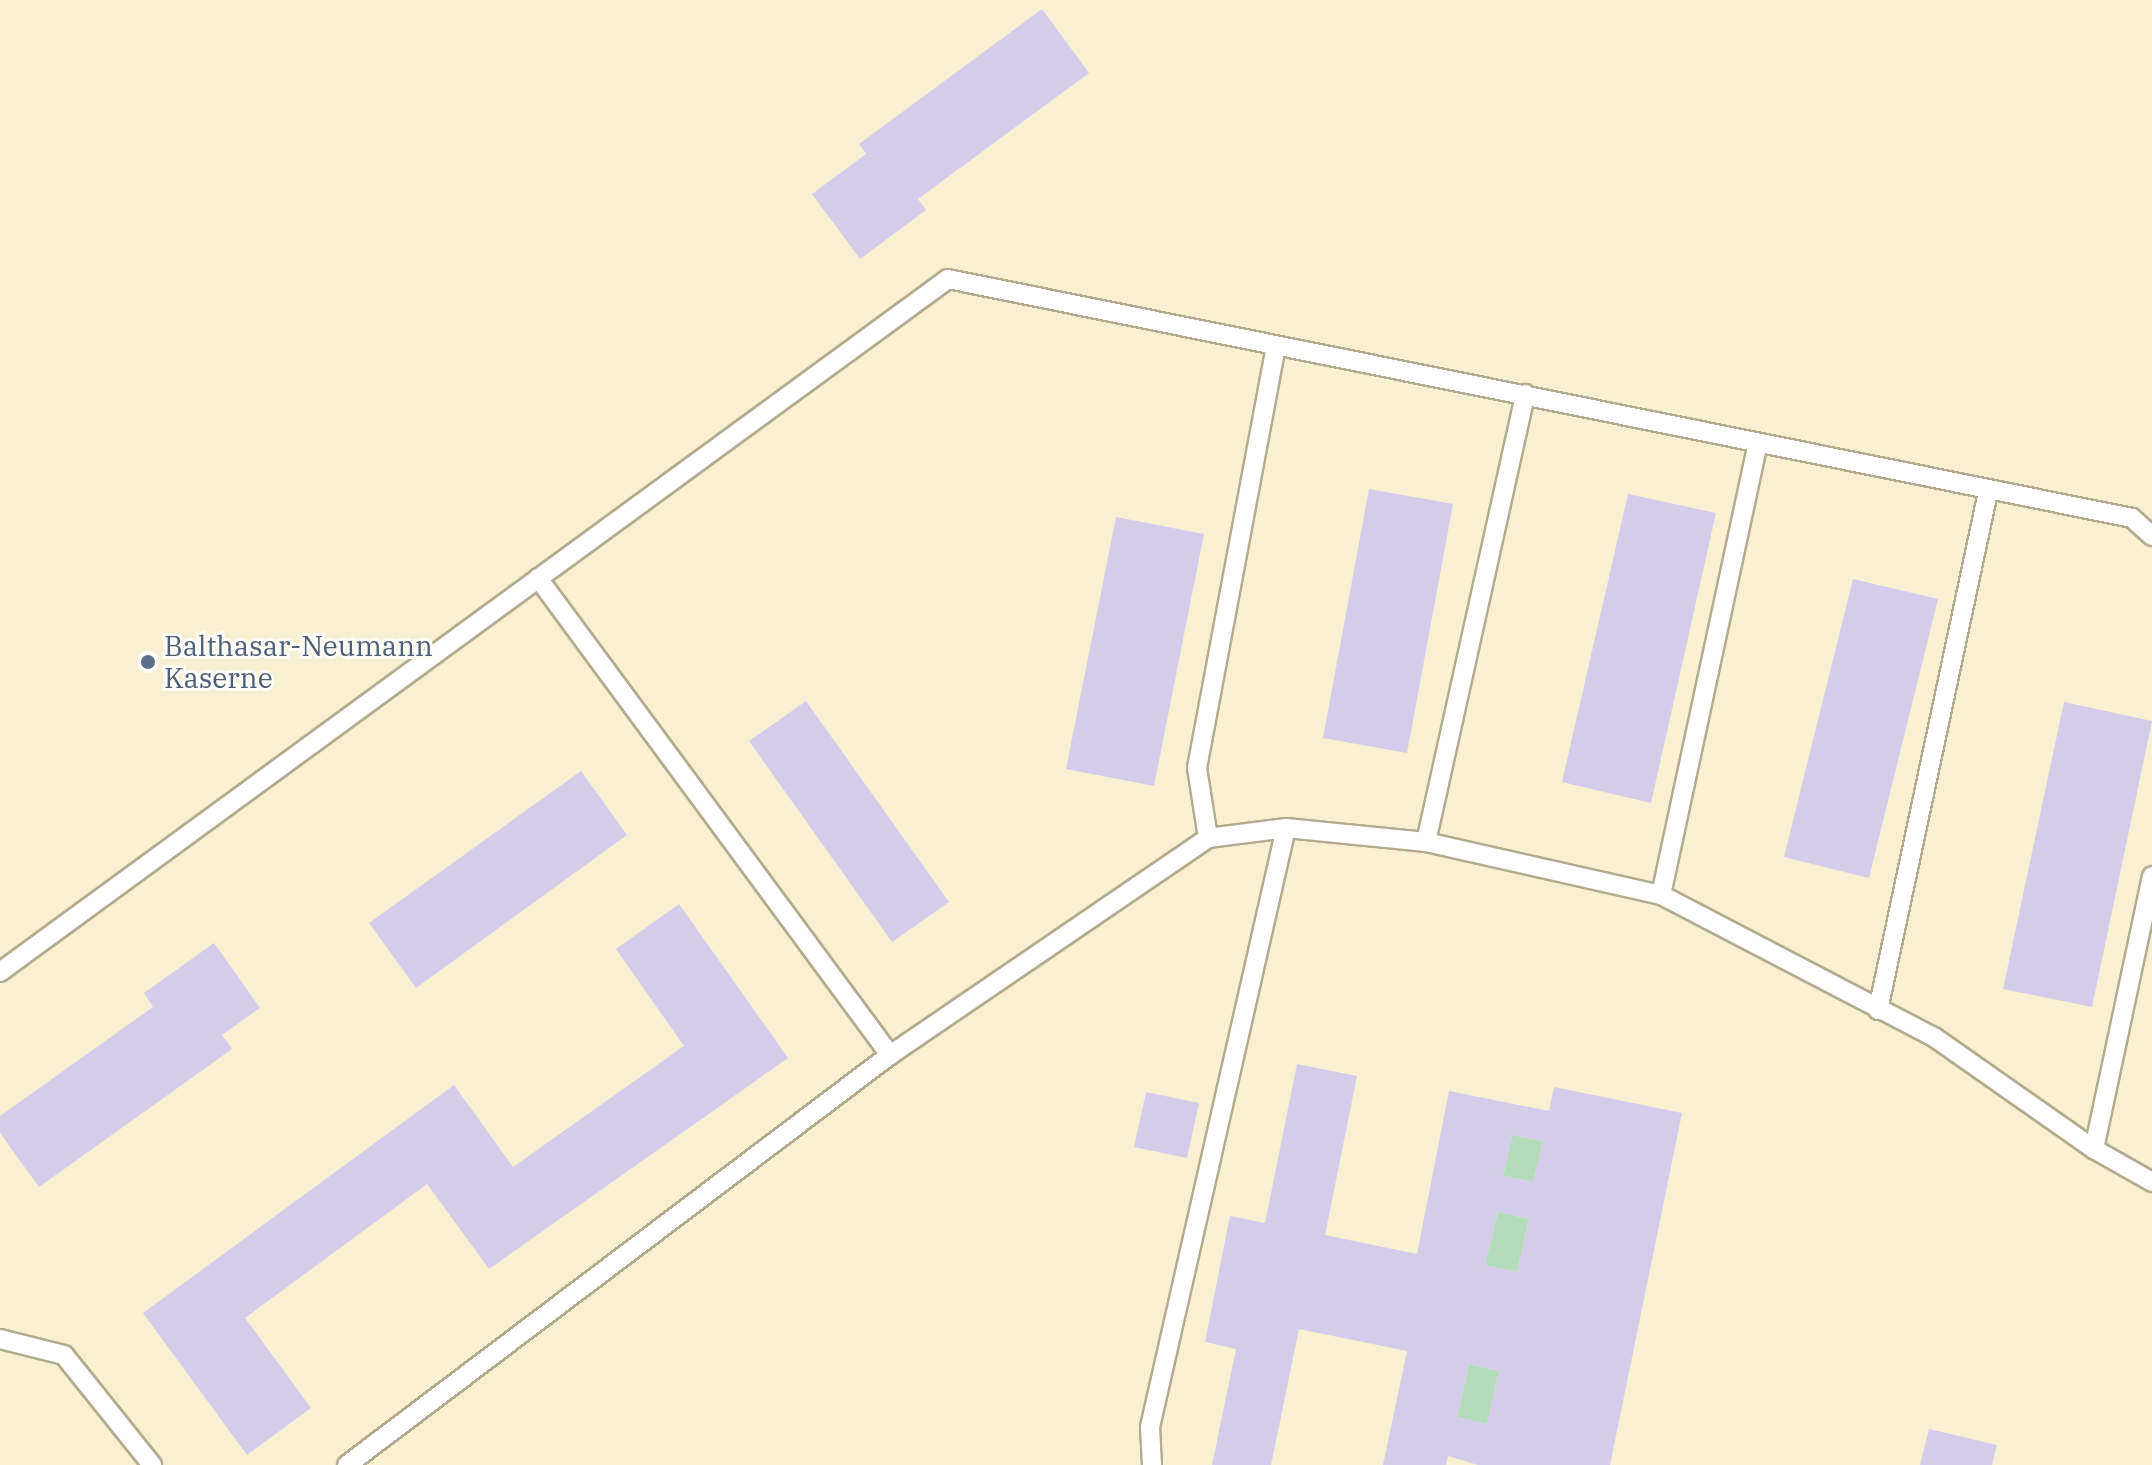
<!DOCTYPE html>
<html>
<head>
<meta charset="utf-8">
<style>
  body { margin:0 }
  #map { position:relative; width:2152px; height:1465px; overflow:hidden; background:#f7f0d2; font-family:"IBM Plex Serif",serif }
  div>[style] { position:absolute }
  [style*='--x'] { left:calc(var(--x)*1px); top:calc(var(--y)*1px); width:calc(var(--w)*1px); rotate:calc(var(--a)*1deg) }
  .green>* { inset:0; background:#b4dbbb }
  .building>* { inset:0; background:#d3cdea }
  .roads { filter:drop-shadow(2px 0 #b2ab8f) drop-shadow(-2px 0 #b2ab8f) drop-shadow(0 2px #b2ab8f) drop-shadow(0 -2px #b2ab8f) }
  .service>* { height:18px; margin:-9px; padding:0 9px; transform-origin:9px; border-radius:9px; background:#fff }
  .dots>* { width:22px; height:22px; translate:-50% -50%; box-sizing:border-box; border:4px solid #fefdf7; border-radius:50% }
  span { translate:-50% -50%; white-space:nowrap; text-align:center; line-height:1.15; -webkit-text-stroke:6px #fefdf7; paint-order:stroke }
  .service-label { font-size:28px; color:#4e5e75 }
  .left { translate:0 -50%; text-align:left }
</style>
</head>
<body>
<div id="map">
  <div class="green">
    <i style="clip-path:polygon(1512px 1135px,1543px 1141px,1533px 1182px,1503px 1176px)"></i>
    <i style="clip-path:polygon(1498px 1212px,1529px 1219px,1517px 1272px,1485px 1265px)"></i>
    <i style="clip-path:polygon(1469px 1364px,1499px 1371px,1487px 1424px,1457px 1417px)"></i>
  </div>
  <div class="building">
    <i style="clip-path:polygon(1042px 9px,1089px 73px,918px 199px,926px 210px,860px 259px,812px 194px,866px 154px,859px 144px)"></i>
    <i style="clip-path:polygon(1369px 489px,1453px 504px,1407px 753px,1323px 738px)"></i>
    <i style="clip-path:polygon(1628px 494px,1716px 513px,1651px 803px,1562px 782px)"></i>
    <i style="clip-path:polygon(1116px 517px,1204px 534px,1154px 786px,1066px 769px)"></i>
    <i style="clip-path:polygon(1853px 579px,1938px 599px,1869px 878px,1784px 857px)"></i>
    <i style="clip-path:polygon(806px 701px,949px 902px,892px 942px,749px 741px)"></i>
    <i style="clip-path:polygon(2064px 702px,2152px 721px,2092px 1007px,2003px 989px)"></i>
    <i style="clip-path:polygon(581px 771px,627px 835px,416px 988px,369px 923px)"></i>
    <i style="clip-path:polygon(679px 904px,788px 1058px,489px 1269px,427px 1184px,245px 1318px,311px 1408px,247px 1455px,143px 1313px,454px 1085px,513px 1167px,684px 1046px,616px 949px)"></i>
    <i style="clip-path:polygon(214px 943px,260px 1008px,222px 1035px,232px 1049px,39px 1187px,0 1133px,0 1116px,153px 1007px,144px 993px)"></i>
    <i style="clip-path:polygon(evenodd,1297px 1064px,1357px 1076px,1325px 1235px,1417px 1254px,1449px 1091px,1549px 1111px,1554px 1087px,1682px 1113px,1610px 1465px,1478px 1465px,1448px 1456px,1446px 1465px,1383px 1465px,1407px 1351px,1299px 1329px,1271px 1465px,1212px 1465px,1236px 1349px,1205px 1342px,1230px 1216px,1265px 1223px,1297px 1064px,1512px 1135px,1543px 1141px,1533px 1182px,1503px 1176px,1512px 1135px,1297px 1064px,1498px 1212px,1529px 1219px,1517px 1272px,1485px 1265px,1498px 1212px,1297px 1064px,1469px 1364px,1499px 1371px,1487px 1424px,1457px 1417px,1469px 1364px)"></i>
    <i style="clip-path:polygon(1146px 1092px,1199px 1103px,1187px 1158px,1134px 1147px)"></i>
    <i style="clip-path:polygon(1929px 1429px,1997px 1445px,1992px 1465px,1920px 1465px)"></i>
  </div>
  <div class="roads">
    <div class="service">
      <i style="--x:538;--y:578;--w:593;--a:53.57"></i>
      <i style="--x:1208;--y:838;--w:71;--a:-98.9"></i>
      <i style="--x:1197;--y:768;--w:430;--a:-79.4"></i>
      <i style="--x:1426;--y:842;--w:459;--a:-77.5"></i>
      <i style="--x:1661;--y:895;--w:462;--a:-77.9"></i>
      <i style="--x:0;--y:972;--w:1174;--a:-36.17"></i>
      <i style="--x:948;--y:279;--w:1208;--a:11.41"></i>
      <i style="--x:2132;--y:518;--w:27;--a:42"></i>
      <i style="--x:1878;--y:1010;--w:530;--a:-78.01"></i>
      <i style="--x:2094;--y:1149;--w:279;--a:-78"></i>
      <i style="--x:0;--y:1339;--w:66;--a:14"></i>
      <i style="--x:64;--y:1355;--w:141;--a:51.3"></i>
      <i style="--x:347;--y:1465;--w:680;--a:-37.06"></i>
      <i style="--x:890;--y:1055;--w:385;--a:-34.3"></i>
      <i style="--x:1208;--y:838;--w:79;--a:-7.3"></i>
      <i style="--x:1286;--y:828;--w:141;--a:5.7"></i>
      <i style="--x:1426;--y:842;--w:241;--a:12.7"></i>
      <i style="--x:1661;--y:895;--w:308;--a:27.5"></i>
      <i style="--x:1934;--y:1037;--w:195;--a:35"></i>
      <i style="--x:2094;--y:1149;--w:67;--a:29.6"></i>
      <i style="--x:1152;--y:1465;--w:38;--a:-93"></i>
      <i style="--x:1150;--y:1427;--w:614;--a:-77.21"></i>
    </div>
  </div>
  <div class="dots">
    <i style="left:148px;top:662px;background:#5c6f8a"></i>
  </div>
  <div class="service-label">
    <span class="left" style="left:164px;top:662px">Balthasar-Neumann<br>Kaserne</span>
  </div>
</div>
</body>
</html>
